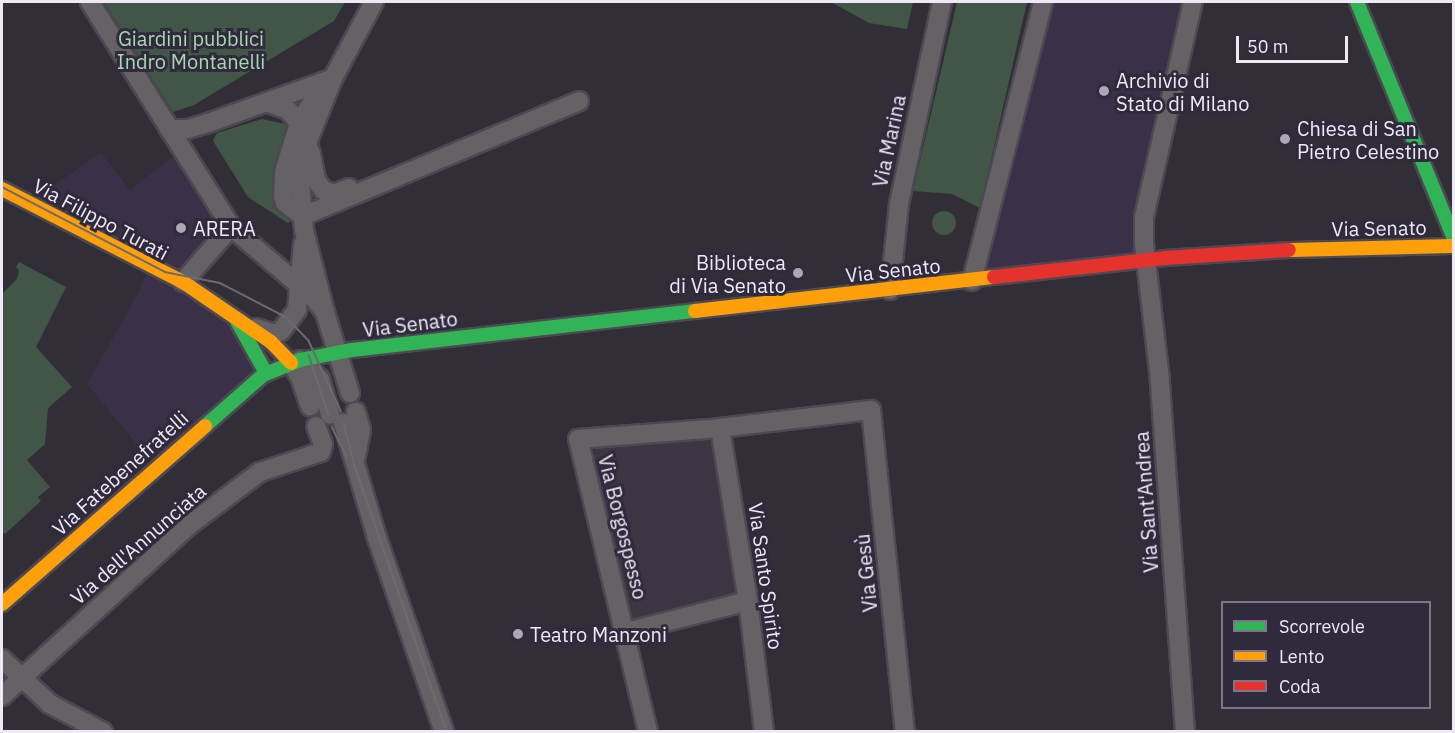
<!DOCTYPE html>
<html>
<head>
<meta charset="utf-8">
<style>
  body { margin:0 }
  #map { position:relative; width:1455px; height:733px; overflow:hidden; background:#312e38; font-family:"IBM Plex Sans",sans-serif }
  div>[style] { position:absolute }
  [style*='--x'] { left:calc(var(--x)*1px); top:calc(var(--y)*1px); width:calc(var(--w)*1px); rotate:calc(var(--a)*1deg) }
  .built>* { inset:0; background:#3a3148 }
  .education>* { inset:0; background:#3e3543 }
  .green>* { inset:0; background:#415646 }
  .round { border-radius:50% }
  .roads { filter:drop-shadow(2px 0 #4c4952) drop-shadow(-2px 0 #4c4952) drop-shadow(0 2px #4c4952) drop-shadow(0 -2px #4c4952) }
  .street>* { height:18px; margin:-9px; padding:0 9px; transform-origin:9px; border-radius:9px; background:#666164 }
  .fast>* { height:14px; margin:-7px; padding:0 7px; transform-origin:7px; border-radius:7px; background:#30b455 }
  .slow>* { height:14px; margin:-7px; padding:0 7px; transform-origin:7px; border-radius:7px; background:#ff9f0a }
  .jam>* { height:14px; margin:-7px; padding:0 7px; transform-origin:7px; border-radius:7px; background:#e5322d }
  .tram>* { height:1.5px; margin:-0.75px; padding:0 0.75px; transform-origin:0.75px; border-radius:0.75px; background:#6d6a6e }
  .dots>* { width:16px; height:16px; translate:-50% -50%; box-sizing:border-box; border:3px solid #302a3c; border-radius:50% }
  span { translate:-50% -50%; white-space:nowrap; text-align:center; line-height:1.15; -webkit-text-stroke:6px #302a3c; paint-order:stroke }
  .park-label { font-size:20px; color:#a7d9ae }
  .poi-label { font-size:20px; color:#ede9f5 }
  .left { translate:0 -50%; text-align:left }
  .right { translate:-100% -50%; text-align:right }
  .street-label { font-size:20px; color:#ede9f5 }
  .frame { position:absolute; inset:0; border:3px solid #ede9f5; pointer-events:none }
  .legend { position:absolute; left:1221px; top:601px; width:210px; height:108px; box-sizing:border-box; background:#302a3c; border:2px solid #7c7686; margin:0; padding:8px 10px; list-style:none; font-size:18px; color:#ede9f5 }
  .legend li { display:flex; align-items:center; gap:12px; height:30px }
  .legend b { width:30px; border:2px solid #7c7686 }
  .scale { position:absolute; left:1236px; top:36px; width:112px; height:27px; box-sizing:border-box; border:3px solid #ede9f5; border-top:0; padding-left:8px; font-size:18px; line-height:21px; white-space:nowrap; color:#ede9f5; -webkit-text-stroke:4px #302a3c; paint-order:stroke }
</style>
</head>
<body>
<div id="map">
  <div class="built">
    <i style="clip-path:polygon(1044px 2px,1192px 2px,1143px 216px,1146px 258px,974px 277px)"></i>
    <i style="clip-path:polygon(194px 147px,235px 223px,183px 280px,31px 201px,101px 153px,130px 190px,171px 158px)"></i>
    <i style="clip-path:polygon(149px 268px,235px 322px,262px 375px,158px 465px,144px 453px,87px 384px,140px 290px)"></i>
  </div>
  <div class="education">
    <i style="clip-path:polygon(713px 436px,736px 594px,631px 621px,589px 458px,599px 444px)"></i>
  </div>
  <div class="green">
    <i style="clip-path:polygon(104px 2px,345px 2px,334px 21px,194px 105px,173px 112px)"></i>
    <i style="clip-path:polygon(831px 2px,913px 2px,907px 29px,869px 23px)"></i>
    <i style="clip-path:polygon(957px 2px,1027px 2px,980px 208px,952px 194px,913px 191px)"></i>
    <i style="clip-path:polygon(262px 119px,285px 124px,288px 128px,278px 163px,291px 220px,288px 223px,248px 197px,213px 141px,217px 133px)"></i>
    <i class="round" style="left:932px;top:211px;width:24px;height:24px"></i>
    <i style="clip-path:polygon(19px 262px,66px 287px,36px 347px,72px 387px,48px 408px,45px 444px,27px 460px,50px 487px,38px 497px,41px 501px,5px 534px,2px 531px,2px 294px,17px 279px,19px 271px,16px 267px)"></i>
  </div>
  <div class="roads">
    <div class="street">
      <i style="--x:90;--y:2;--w:266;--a:57.9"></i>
      <i style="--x:231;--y:227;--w:108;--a:40.5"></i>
      <i style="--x:313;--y:297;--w:18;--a:52"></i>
      <i style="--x:333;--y:78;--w:25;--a:133"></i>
      <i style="--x:316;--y:96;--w:32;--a:122"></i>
      <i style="--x:299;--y:123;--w:51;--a:107"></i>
      <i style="--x:284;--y:172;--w:24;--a:92"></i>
      <i style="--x:283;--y:196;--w:7;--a:74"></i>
      <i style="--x:285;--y:203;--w:22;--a:36"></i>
      <i style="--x:303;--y:216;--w:299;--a:-22.6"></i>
      <i style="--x:266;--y:102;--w:23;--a:20"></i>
      <i style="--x:288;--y:110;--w:17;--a:50"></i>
      <i style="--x:299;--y:123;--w:33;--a:69"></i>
      <i style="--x:311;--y:154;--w:26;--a:79"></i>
      <i style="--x:316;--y:180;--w:12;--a:55"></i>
      <i style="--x:323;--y:190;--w:12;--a:20"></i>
      <i style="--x:334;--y:194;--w:16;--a:-22"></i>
      <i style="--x:169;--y:129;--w:19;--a:0"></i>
      <i style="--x:188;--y:129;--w:21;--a:-17"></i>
      <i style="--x:208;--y:123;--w:127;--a:-19.7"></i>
      <i style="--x:972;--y:281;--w:288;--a:-75.7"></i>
      <i style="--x:183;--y:282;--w:73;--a:-48.9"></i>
      <i style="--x:890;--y:290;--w:86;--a:-84"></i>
      <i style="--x:899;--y:204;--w:207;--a:-78"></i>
      <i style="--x:256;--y:328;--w:20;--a:18"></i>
      <i style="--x:275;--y:334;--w:7;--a:-27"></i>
      <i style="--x:281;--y:331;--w:26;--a:-53"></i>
      <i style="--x:297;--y:310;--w:66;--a:-84.8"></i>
      <i style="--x:300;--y:360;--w:28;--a:44"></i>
      <i style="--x:320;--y:379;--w:37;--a:74"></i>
      <i style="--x:291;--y:363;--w:17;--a:57"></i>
      <i style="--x:300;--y:377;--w:31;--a:71"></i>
      <i style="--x:350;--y:393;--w:85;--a:-107.2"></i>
      <i style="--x:325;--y:312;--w:85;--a:-104.4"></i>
      <i style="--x:304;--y:230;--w:51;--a:-94.5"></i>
      <i style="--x:300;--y:179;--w:42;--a:-77.6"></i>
      <i style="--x:309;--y:138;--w:65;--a:-68.2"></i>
      <i style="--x:333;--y:78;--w:86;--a:-61.7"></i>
      <i style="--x:343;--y:423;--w:120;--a:73.5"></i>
      <i style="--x:377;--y:538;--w:205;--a:70.9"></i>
      <i style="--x:720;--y:428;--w:175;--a:80.8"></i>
      <i style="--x:748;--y:601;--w:132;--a:83"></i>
      <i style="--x:355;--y:461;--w:32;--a:-79"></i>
      <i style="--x:361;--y:430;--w:19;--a:-106"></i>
      <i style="--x:626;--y:632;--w:126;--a:-14.3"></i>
      <i style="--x:2;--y:659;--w:66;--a:43.2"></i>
      <i style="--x:50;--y:704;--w:60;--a:27.8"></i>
      <i style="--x:2;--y:696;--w:252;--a:-42.4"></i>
      <i style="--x:188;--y:526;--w:90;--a:-36.9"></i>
      <i style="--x:260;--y:472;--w:64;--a:-18.2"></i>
      <i style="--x:321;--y:452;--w:8;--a:-76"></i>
      <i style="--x:323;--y:444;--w:19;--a:-111"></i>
      <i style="--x:648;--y:732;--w:301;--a:-103.4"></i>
      <i style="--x:578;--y:439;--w:142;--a:-4.4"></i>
      <i style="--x:720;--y:428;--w:152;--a:-6.8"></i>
      <i style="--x:871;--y:410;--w:324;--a:84"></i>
      <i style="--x:1185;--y:732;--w:353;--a:-94.1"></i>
      <i style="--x:1160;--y:380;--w:138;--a:-96.7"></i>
      <i style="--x:1144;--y:243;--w:26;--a:-90"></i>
      <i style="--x:1144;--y:217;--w:221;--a:-77.2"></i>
    </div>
    <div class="fast">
      <i style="--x:1357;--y:2;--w:256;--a:67.7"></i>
      <i style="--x:237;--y:321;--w:60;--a:60.9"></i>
      <i style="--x:205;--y:426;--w:77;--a:-41.3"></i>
      <i style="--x:263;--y:375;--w:40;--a:-22"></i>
      <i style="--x:300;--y:360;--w:53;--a:-10.9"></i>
      <i style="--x:352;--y:350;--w:345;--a:-6.5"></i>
    </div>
    <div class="slow">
      <i style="--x:2;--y:189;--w:203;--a:27.2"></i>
      <i style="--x:183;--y:282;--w:107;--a:34.3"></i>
      <i style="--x:271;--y:342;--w:29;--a:46"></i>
      <i style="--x:1289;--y:250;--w:165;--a:-1.4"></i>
      <i style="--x:695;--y:311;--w:301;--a:-6.5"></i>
      <i style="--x:2;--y:604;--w:270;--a:-41.2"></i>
    </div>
    <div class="jam">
      <i style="--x:994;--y:277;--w:172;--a:-6.3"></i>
      <i style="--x:1165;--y:258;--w:124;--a:-3.7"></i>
    </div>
  </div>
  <div class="tram">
    <i style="--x:2;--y:187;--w:184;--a:27.5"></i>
    <i style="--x:165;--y:272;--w:56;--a:11.3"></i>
    <i style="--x:220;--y:283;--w:74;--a:27.3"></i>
    <i style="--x:286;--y:317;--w:33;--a:46"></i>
    <i style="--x:309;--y:341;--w:77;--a:65.4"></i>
    <i style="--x:309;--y:355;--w:63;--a:71.6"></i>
    <i style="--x:344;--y:423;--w:44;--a:75.7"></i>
    <i style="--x:355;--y:466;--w:281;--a:70.9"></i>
    <i style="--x:332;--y:427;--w:33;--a:63"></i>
  </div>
  <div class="dots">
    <i style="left:1104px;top:91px;background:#aba8b3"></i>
    <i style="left:1285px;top:139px;background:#aba8b3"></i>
    <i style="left:181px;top:228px;background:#aba8b3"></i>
    <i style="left:798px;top:273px;background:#aba8b3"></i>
    <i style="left:518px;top:634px;background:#aba8b3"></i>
  </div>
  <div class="park-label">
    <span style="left:191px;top:50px">Giardini pubblici<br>Indro Montanelli</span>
  </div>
  <div class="poi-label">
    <span class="left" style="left:1116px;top:92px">Archivio di<br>Stato di Milano</span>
    <span class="left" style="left:1297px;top:140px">Chiesa di San<br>Pietro Celestino</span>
    <span class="left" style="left:193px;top:228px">ARERA</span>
    <span class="right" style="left:786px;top:274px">Biblioteca<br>di Via Senato</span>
    <span class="left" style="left:530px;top:634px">Teatro Manzoni</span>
  </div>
  <div class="street-label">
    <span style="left:889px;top:141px;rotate:-78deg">Via Marina</span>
    <span style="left:101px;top:219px;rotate:28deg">Via Filippo Turati</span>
    <span style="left:1379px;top:228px;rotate:-1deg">Via Senato</span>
    <span style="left:893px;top:270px;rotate:-6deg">Via Senato</span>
    <span style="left:410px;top:324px;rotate:-7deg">Via Senato</span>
    <span style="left:120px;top:473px;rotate:-42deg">Via Fatebenefratelli</span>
    <span style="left:1146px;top:502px;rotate:-94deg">Via Sant'Andrea</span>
    <span style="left:623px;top:527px;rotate:76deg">Via Borgospesso</span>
    <span style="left:138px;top:544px;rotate:-41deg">Via dell'Annunciata</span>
    <span style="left:866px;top:573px;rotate:-96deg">Via Gesù</span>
    <span style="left:766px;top:576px;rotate:82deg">Via Santo Spirito</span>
  </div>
  <div class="frame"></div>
  <ul class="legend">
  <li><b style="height:8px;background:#30b455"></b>Scorrevole</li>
  <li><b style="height:8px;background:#ff9f0a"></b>Lento</li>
  <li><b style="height:8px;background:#e5322d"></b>Coda</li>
  </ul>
  <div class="scale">50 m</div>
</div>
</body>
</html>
